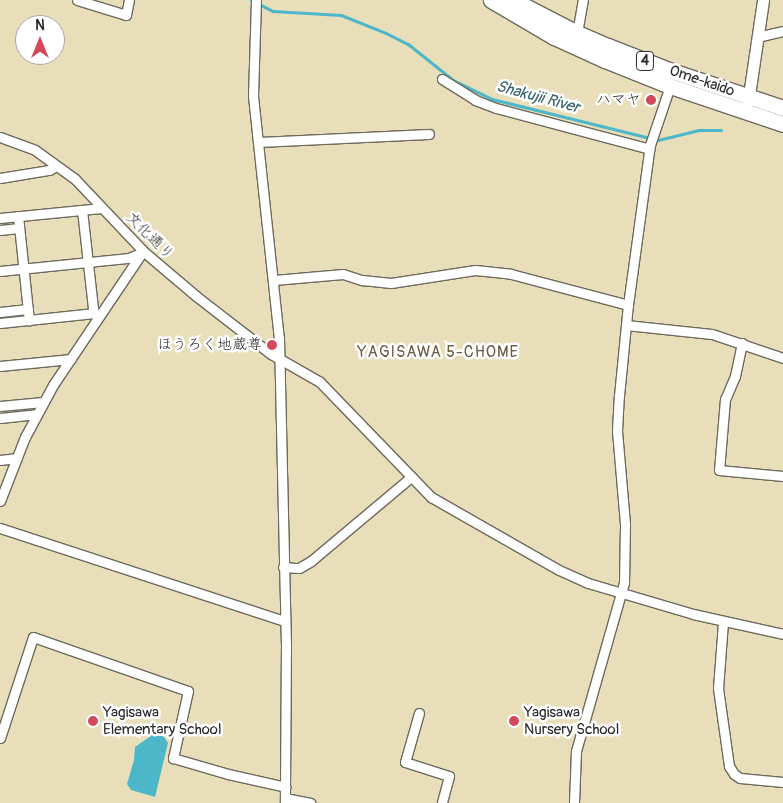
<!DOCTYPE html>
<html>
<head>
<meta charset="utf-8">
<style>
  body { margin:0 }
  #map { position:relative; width:783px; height:803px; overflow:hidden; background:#e8deb9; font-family:Pangolin,"Klee One",sans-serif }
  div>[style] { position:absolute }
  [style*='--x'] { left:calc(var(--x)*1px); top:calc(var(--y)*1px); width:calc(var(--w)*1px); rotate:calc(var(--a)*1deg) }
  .water>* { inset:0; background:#4db7ca }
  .stream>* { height:3px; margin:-1.5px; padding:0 1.5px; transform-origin:1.5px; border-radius:1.5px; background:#4db7ca }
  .roads { filter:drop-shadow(1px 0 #6d6a5d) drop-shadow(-1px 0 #6d6a5d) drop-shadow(0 1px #6d6a5d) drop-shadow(0 -1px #6d6a5d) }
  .minor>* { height:9px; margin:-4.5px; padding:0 4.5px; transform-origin:4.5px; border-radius:4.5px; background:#fff }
  .tertiary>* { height:11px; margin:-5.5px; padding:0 5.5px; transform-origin:5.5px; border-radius:5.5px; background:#fff }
  .primary>* { height:15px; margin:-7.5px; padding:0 7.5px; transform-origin:7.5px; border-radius:7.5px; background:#fff }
  .dots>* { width:14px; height:14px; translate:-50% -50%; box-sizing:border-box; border:2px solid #fff; border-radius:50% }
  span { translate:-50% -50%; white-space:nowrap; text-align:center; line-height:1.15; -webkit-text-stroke:5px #fff; paint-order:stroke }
  .shield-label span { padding:1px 4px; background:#fff; border:1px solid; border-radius:4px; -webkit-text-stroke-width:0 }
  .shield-label { font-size:14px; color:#2b2b2b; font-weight:700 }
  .street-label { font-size:15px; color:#2b2b2b }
  .poi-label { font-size:15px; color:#2b2b2b }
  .right { translate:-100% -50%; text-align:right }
  .left { translate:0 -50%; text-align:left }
  .water-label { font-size:16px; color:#39636b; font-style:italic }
  .neighbourhood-label { font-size:16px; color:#6b5b45; letter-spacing:1px }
  .north { position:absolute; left:15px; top:15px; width:50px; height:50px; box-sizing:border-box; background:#fff; border:1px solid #aaa; border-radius:50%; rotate:0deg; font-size:14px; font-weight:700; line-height:20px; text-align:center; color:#2b2b2b }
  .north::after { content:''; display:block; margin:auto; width:18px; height:22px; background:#d1495b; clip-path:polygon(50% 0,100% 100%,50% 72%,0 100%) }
</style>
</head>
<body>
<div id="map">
  <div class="water">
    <i style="clip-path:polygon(155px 733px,164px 737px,168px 743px,155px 797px,131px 790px,127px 784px,134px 760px,135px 747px)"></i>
  </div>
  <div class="stream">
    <i style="--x:251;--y:0;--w:25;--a:27"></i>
    <i style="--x:273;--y:11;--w:68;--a:3.4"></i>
    <i style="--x:341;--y:15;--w:48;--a:21.8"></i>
    <i style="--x:386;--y:33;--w:25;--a:27"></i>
    <i style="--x:408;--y:44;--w:58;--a:38.7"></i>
    <i style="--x:453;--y:80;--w:43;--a:26"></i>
    <i style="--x:492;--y:99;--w:171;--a:13.9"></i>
    <i style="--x:658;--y:140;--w:42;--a:-13.7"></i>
    <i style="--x:699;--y:130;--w:22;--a:0"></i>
  </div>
  <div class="roads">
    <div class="minor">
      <i style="--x:77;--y:0;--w:51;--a:17"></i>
      <i style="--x:126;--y:15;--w:15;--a:-79"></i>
      <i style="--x:256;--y:0;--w:96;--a:91.8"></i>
      <i style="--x:253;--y:96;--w:243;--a:83.9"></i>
      <i style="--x:279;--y:338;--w:306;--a:88.7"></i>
      <i style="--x:286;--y:644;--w:159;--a:90.4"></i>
      <i style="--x:577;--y:33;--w:34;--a:-80"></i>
      <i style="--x:757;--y:37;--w:27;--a:-13"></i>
      <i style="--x:442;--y:79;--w:39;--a:32"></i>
      <i style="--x:475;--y:100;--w:22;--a:21"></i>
      <i style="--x:496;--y:108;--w:159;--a:14.9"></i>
      <i style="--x:0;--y:137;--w:37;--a:20"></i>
      <i style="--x:35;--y:150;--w:49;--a:35.9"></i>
      <i style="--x:75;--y:179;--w:99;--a:46.6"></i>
      <i style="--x:143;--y:251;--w:70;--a:40.3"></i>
      <i style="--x:196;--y:296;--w:95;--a:37.7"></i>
      <i style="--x:271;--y:354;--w:56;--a:29.7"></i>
      <i style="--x:320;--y:382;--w:160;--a:46"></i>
      <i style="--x:431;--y:497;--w:147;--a:29.7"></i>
      <i style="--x:559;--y:570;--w:32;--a:24"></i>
      <i style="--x:588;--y:583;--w:109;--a:16.4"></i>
      <i style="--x:693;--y:614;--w:92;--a:12.5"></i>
      <i style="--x:258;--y:142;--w:171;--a:-2.7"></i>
      <i style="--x:0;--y:178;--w:50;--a:-9.3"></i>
      <i style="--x:49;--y:170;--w:8;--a:-30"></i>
      <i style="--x:82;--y:210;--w:99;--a:83.6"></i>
      <i style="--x:93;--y:308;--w:5;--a:79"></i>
      <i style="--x:94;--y:313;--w:6;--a:39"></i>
      <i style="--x:18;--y:216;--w:105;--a:84"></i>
      <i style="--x:0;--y:218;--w:102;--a:-5.6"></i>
      <i style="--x:0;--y:230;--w:19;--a:-6"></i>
      <i style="--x:0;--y:271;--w:130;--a:-5.8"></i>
      <i style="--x:129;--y:258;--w:15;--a:-23"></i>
      <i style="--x:274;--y:280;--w:69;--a:-5"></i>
      <i style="--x:343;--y:274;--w:20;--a:18"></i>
      <i style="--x:362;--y:280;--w:29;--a:6"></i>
      <i style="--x:391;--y:283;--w:85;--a:-8.8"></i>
      <i style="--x:475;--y:270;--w:36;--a:6"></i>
      <i style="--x:511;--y:274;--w:121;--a:14.8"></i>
      <i style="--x:0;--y:312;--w:28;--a:-6"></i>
      <i style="--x:0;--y:323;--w:95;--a:-6.1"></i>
      <i style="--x:626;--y:325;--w:86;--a:6"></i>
      <i style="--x:712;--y:334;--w:75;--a:18.7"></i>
      <i style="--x:742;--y:343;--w:34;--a:102"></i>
      <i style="--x:735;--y:376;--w:25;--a:113"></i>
      <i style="--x:725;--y:399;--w:71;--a:94.8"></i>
      <i style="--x:719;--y:470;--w:64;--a:5.4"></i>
      <i style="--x:0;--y:366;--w:71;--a:-5.6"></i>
      <i style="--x:0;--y:406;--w:43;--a:-5.3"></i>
      <i style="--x:0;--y:418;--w:37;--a:-6"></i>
      <i style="--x:0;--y:460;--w:17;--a:-7"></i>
      <i style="--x:0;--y:501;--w:69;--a:-68.7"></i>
      <i style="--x:25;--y:437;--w:59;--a:-61.7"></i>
      <i style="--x:53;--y:385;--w:161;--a:-56.1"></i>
      <i style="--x:0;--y:528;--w:300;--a:18.1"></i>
      <i style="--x:283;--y:567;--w:16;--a:4"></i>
      <i style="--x:299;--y:568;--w:14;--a:-30"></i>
      <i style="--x:311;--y:561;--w:131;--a:-40"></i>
      <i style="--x:723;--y:622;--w:66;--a:94.3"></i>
      <i style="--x:718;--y:688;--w:79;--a:82"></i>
      <i style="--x:729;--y:766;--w:9;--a:58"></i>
      <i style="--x:734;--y:774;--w:7;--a:34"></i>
      <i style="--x:740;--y:778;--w:43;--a:5.3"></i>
      <i style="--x:419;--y:713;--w:51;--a:105.9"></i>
      <i style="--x:405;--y:762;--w:46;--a:17.7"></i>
      <i style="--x:449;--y:776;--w:28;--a:105"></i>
      <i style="--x:0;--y:738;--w:106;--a:-71.9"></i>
      <i style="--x:33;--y:637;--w:164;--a:19.2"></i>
      <i style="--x:188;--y:691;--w:69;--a:102.6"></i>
      <i style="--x:173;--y:758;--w:57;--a:16.2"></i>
      <i style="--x:228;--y:774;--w:59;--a:12.6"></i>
      <i style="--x:285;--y:798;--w:26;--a:11"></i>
      <i style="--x:574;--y:803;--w:52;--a:-87.8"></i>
      <i style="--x:576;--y:751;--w:175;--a:-74.1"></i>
      <i style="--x:624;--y:583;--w:59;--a:-89"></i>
      <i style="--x:625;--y:524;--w:93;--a:-94.9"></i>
      <i style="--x:617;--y:431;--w:35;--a:-87"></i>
      <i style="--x:619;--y:396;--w:91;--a:-84.4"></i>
      <i style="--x:628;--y:305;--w:162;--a:-82.2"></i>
      <i style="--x:650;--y:145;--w:62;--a:-71.3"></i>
    </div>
    <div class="tertiary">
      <i style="--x:748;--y:102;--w:103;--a:-81.6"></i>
    </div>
    <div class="primary">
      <i style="--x:491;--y:0;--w:73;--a:30.4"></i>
      <i style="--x:554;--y:37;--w:56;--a:24.3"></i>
      <i style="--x:605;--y:60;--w:70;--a:21.8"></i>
      <i style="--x:670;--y:86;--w:119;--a:18.6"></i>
      <i style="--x:513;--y:0;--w:72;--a:27.3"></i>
      <i style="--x:577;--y:33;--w:34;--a:23"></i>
      <i style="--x:608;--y:46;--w:66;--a:21.5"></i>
      <i style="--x:669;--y:70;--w:120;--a:18.4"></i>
    </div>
  </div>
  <div class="dots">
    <i style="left:651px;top:100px;background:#d1495b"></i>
    <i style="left:272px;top:345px;background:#d1495b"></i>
    <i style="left:93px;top:721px;background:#d1495b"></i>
    <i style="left:514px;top:721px;background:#d1495b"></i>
  </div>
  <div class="shield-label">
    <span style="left:645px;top:61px">4</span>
  </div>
  <div class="street-label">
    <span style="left:702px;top:81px;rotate:19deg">Ome-kaido</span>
    <span style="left:150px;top:236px;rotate:44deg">文化通り</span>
  </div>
  <div class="poi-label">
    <span class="right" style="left:641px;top:100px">ハマヤ</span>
    <span class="right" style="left:262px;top:345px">ほうろく地蔵尊</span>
    <span class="left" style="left:103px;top:721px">Yagisawa<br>Elementary School</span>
    <span class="left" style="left:524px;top:721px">Yagisawa<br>Nursery School</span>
  </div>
  <div class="water-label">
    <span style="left:538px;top:97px;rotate:15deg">Shakujii River</span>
  </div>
  <div class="neighbourhood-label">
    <span style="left:438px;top:352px">YAGISAWA 5-CHOME</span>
  </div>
  <div class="north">N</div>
</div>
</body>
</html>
